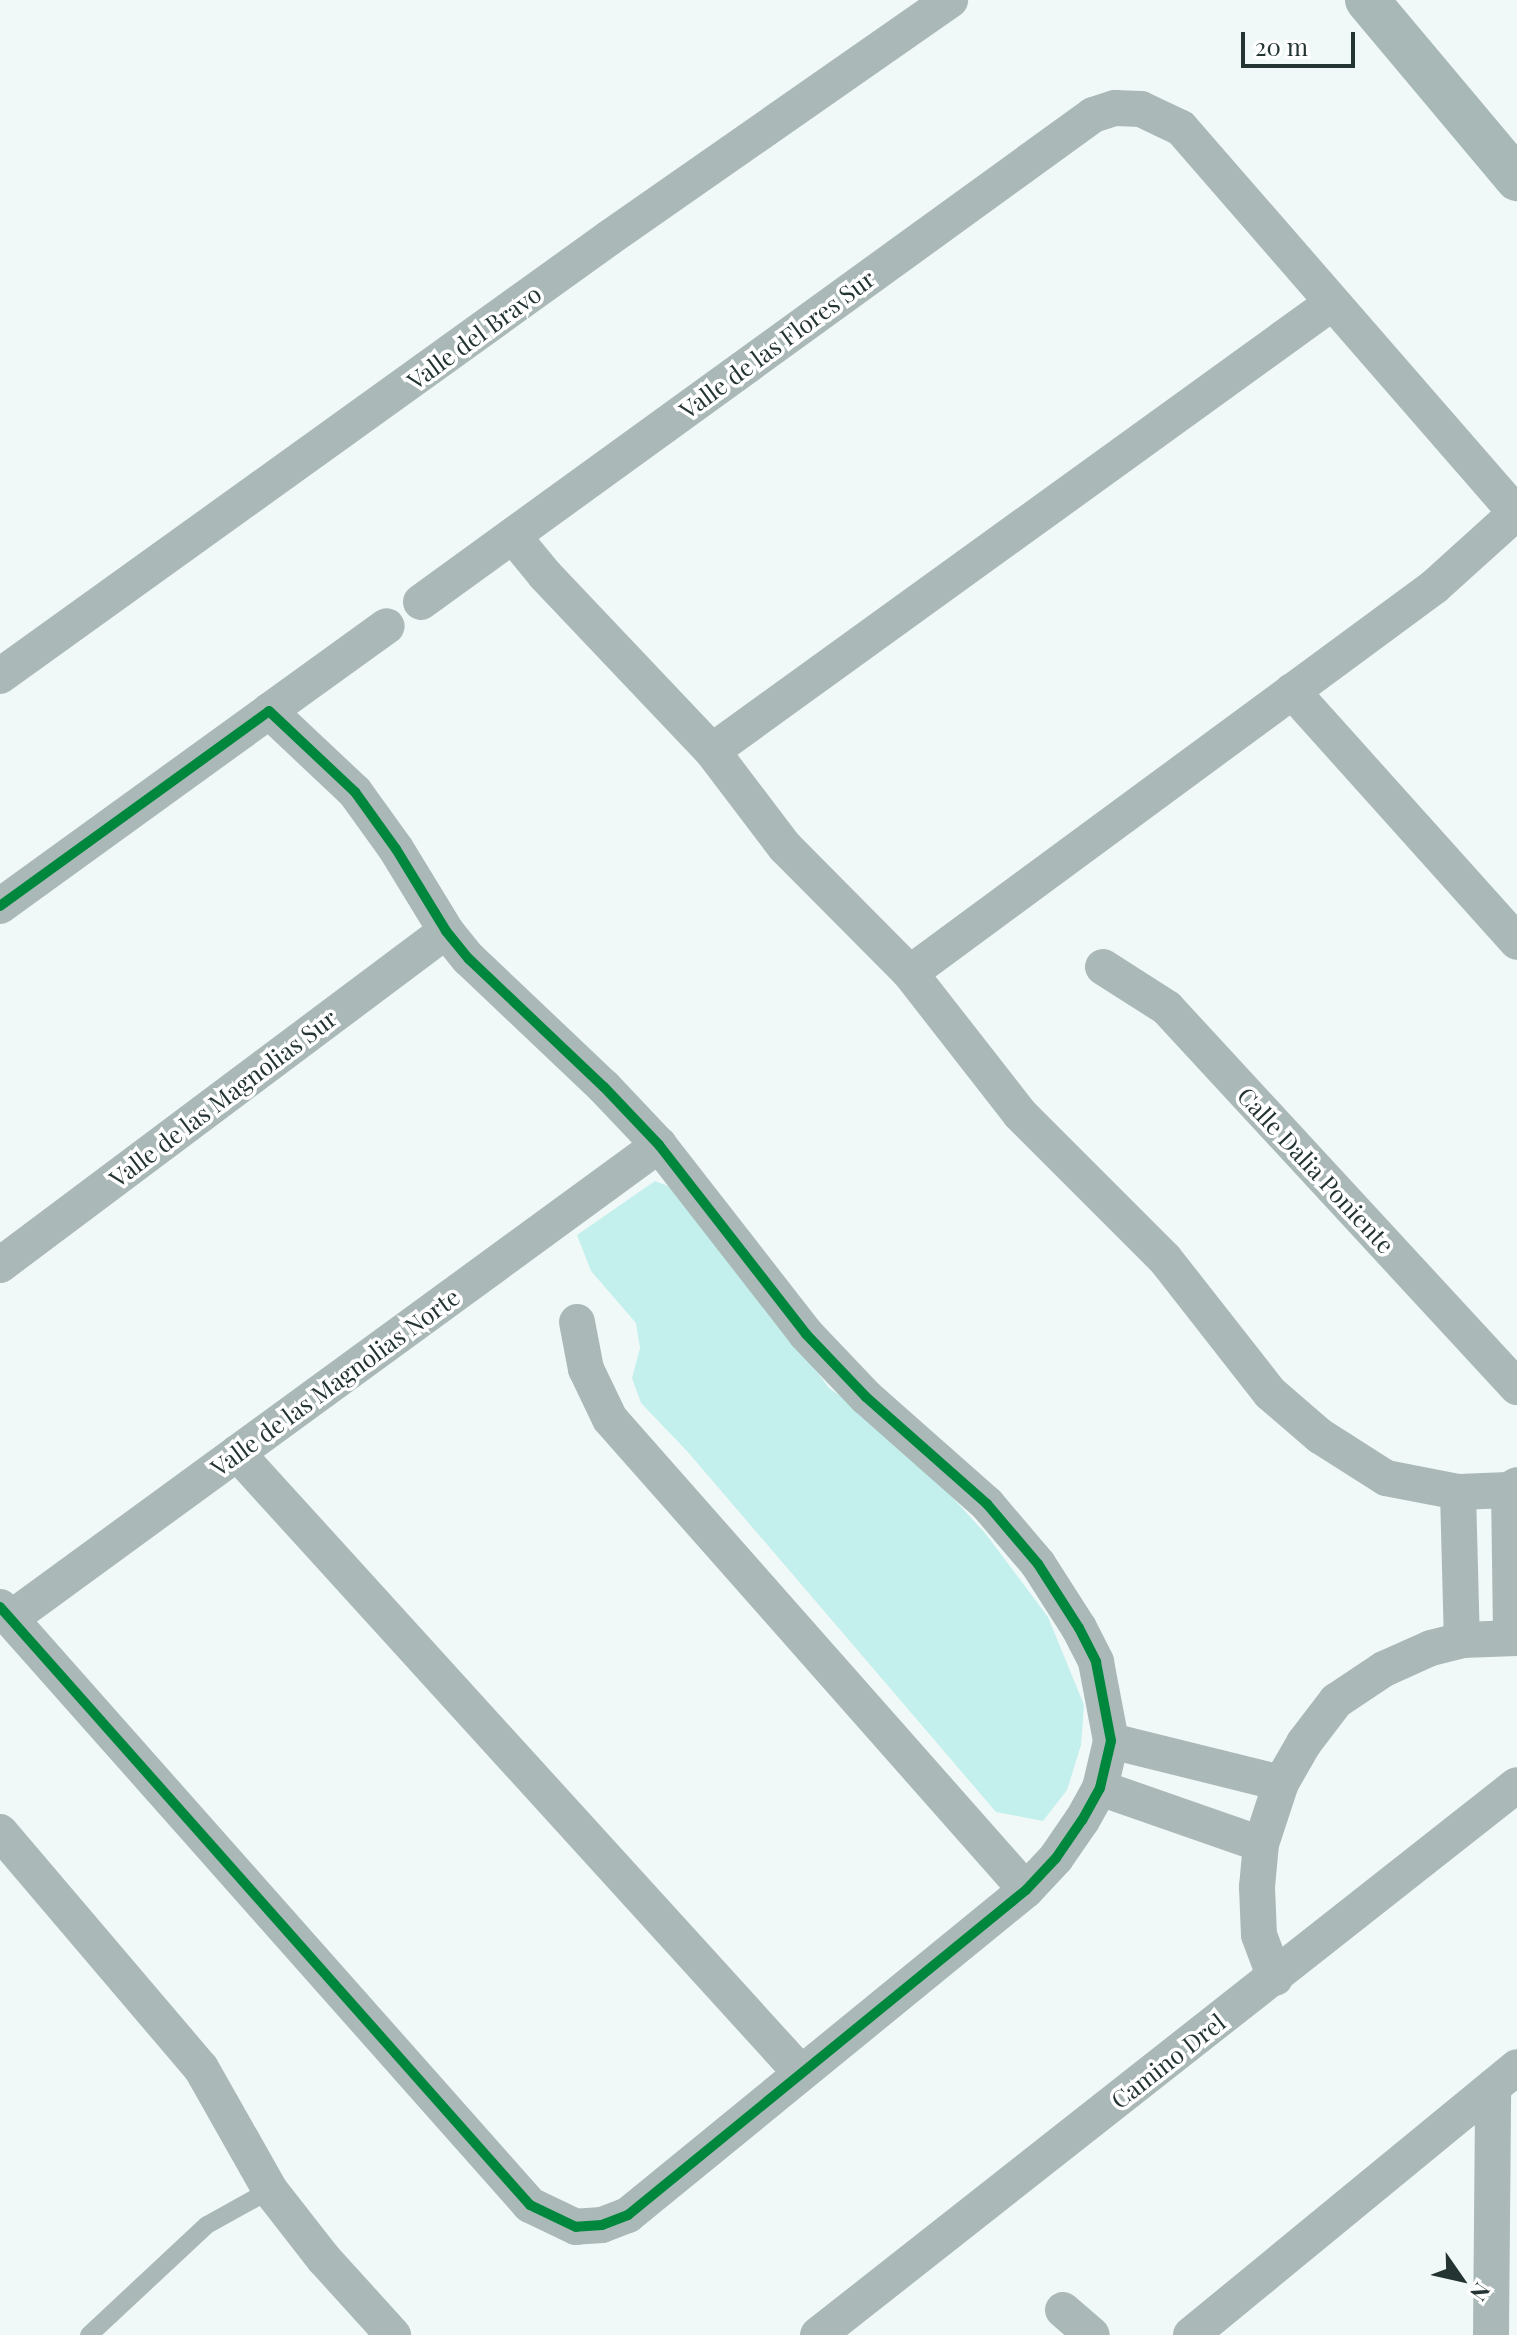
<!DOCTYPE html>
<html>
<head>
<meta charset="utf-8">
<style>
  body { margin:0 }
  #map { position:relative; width:1517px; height:2335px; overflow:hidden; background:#f0f9f8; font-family:"Playfair Display",serif }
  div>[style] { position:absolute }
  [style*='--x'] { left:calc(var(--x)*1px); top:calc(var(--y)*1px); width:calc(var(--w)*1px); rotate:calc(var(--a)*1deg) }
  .green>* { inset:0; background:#c3f0ec }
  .lane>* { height:18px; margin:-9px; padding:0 9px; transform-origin:9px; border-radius:9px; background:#aab9b8 }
  .street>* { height:36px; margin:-18px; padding:0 18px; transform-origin:18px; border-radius:18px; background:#aab9b8 }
  .secondary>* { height:44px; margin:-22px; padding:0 22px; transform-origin:22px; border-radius:22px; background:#a7b8b7 }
  .cycleway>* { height:10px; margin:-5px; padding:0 5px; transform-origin:5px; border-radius:5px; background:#00873e }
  span { translate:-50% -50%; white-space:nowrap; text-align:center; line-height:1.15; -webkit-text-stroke:7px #fff; paint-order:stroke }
  .street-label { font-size:24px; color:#233433 }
  .north { position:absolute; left:1421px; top:2239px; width:80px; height:80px; -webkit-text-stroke:6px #fff; paint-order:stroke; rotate:124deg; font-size:22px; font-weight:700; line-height:32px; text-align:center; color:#233433 }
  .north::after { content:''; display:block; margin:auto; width:28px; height:36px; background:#233433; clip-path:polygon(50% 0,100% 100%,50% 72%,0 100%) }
  .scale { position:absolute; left:1241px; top:32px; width:114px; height:36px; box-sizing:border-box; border:4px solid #233433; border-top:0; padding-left:10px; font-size:24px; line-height:28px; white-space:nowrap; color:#233433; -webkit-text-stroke:6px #fff; paint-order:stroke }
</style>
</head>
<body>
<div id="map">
  <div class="green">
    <i style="clip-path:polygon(655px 1181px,668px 1186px,711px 1228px,829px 1388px,869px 1416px,921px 1463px,985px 1533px,1048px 1617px,1084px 1705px,1081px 1745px,1067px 1790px,1043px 1821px,996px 1812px,687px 1451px,641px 1403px,632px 1378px,640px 1348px,636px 1323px,591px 1271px,577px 1235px)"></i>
  </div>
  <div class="lane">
    <i style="--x:89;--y:2335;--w:161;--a:-43"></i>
    <i style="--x:207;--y:2225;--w:72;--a:-29.1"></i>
  </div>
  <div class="street">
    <i style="--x:513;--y:536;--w:50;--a:50.6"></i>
    <i style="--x:545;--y:575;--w:243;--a:46.5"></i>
    <i style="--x:712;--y:751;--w:121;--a:52.8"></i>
    <i style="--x:785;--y:847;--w:177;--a:45.2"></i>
    <i style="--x:910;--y:973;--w:179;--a:52"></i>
    <i style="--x:1020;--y:1114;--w:205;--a:45"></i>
    <i style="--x:1165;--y:1259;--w:170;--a:51.9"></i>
    <i style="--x:1270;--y:1393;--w:66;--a:40.7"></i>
    <i style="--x:1320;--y:1436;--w:78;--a:32.5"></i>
    <i style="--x:1386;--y:1478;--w:73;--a:11"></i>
    <i style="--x:1458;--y:1492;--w:51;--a:-2.2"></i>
    <i style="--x:1509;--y:1490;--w:9;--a:-32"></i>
    <i style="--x:421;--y:602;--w:830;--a:-35.93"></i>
    <i style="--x:1093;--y:115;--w:23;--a:-18"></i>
    <i style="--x:1115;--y:108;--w:26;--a:2"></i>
    <i style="--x:1141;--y:109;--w:44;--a:25.4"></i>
    <i style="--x:1181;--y:128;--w:510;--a:48.97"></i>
    <i style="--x:0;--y:676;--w:750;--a:-35.72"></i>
    <i style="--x:609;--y:238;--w:416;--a:-34.9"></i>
    <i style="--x:1292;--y:691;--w:337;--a:48.1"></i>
    <i style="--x:269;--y:711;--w:145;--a:-35.8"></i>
    <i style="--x:712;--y:751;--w:765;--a:-35.85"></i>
    <i style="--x:0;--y:906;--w:332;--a:-35.9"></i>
    <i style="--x:269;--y:711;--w:118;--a:43.3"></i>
    <i style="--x:355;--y:792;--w:70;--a:54.3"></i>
    <i style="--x:396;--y:849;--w:96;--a:58.6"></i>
    <i style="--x:446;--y:931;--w:36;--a:51"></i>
    <i style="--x:469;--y:959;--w:186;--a:43.5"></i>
    <i style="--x:604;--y:1087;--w:80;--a:46.5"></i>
    <i style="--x:659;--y:1145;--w:239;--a:52.1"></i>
    <i style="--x:806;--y:1334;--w:87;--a:46.4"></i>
    <i style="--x:866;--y:1397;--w:162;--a:41.5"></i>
    <i style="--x:987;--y:1504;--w:79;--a:49.6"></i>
    <i style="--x:1038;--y:1564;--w:76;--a:57.4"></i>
    <i style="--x:1079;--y:1628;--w:38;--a:63"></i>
    <i style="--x:1096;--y:1662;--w:80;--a:79.2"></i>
    <i style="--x:1111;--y:1741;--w:48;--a:103.2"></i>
    <i style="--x:1100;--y:1788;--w:37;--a:119"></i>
    <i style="--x:1082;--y:1820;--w:46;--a:124.4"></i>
    <i style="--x:1056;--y:1858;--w:44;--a:133.2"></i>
    <i style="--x:1026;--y:1890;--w:514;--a:140.77"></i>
    <i style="--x:628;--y:2215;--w:28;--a:159"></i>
    <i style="--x:602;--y:2225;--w:26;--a:176"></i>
    <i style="--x:576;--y:2227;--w:51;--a:-154.4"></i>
    <i style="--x:530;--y:2205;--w:799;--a:-131.55"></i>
    <i style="--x:1103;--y:967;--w:76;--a:32.6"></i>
    <i style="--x:1167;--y:1008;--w:516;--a:47.28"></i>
    <i style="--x:910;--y:973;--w:651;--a:-36.38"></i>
    <i style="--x:1434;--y:587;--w:112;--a:-42.1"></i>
    <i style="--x:0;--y:1265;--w:557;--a:-36.83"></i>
    <i style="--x:577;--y:1322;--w:48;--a:79.2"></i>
    <i style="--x:586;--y:1369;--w:55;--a:64.4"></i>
    <i style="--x:610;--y:1419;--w:628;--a:48.55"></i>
    <i style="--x:237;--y:1453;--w:838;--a:47.71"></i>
    <i style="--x:1509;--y:1490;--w:147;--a:89.2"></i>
    <i style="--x:1458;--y:1492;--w:148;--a:88.5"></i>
    <i style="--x:10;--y:1619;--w:804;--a:-36.14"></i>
    <i style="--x:1111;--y:1741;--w:175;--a:13.9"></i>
    <i style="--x:1100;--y:1788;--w:170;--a:19.2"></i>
    <i style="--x:0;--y:1832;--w:310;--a:49.6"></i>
    <i style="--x:201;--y:2068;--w:140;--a:60.5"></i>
    <i style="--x:270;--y:2190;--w:88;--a:52"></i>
    <i style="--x:324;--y:2259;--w:103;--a:47.8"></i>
    <i style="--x:1275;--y:1978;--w:46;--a:-110.4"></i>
    <i style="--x:1259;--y:1935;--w:48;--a:-92.4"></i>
    <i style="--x:1257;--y:1887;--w:43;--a:-84.7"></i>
    <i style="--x:1261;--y:1844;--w:64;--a:-71.8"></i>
    <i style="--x:1281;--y:1783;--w:46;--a:-60.1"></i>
    <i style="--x:1304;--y:1743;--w:53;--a:-52.7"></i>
    <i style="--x:1336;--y:1701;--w:58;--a:-33.7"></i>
    <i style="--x:1384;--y:1669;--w:51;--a:-24.1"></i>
    <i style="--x:1431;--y:1648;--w:32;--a:-14"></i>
    <i style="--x:1462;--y:1640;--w:55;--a:-2.1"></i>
    <i style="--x:1063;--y:2310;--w:38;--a:41"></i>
    <i style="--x:818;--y:2335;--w:889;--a:-38.2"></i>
    <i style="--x:1191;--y:2335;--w:422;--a:-39.4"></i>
    <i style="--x:1491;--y:2335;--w:248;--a:-89.5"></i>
  </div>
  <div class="secondary">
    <i style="--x:1367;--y:0;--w:234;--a:50"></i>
  </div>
  <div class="cycleway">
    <i style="--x:0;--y:906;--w:332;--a:-35.9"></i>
    <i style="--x:269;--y:711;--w:118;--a:43.3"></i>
    <i style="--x:355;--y:792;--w:70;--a:54.3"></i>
    <i style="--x:396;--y:849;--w:96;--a:58.6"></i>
    <i style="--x:446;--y:931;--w:36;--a:51"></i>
    <i style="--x:469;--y:959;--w:186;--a:43.5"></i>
    <i style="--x:604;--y:1087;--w:80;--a:46.5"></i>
    <i style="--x:659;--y:1145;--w:239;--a:52.1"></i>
    <i style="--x:806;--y:1334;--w:87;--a:46.4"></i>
    <i style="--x:866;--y:1397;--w:162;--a:41.5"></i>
    <i style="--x:987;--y:1504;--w:79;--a:49.6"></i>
    <i style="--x:1038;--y:1564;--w:76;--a:57.4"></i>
    <i style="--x:1079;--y:1628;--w:38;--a:63"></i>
    <i style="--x:1096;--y:1662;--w:80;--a:79.2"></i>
    <i style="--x:1111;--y:1741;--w:48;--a:103.2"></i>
    <i style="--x:1100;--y:1788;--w:37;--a:119"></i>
    <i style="--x:1082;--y:1820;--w:46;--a:124.4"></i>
    <i style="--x:1056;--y:1858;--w:44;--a:133.2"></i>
    <i style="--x:1026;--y:1890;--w:514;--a:140.77"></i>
    <i style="--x:628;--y:2215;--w:28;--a:159"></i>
    <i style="--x:602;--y:2225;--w:26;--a:176"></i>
    <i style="--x:576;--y:2227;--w:51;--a:-154.4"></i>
    <i style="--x:530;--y:2205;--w:799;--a:-131.55"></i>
  </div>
  <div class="street-label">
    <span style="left:474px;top:337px;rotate:-36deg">Valle del Bravo</span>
    <span style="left:777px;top:344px;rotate:-36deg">Valle de las Flores Sur</span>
    <span style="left:223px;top:1098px;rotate:-37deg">Valle de las Magnolias Sur</span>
    <span style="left:1316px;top:1170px;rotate:47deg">Calle Dalia Poniente</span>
    <span style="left:335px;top:1382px;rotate:-36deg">Valle de las Magnolias Norte</span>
    <span style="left:1168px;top:2061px;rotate:-38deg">Camino Drel</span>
  </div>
  <div class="north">N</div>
  <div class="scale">20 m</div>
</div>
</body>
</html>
